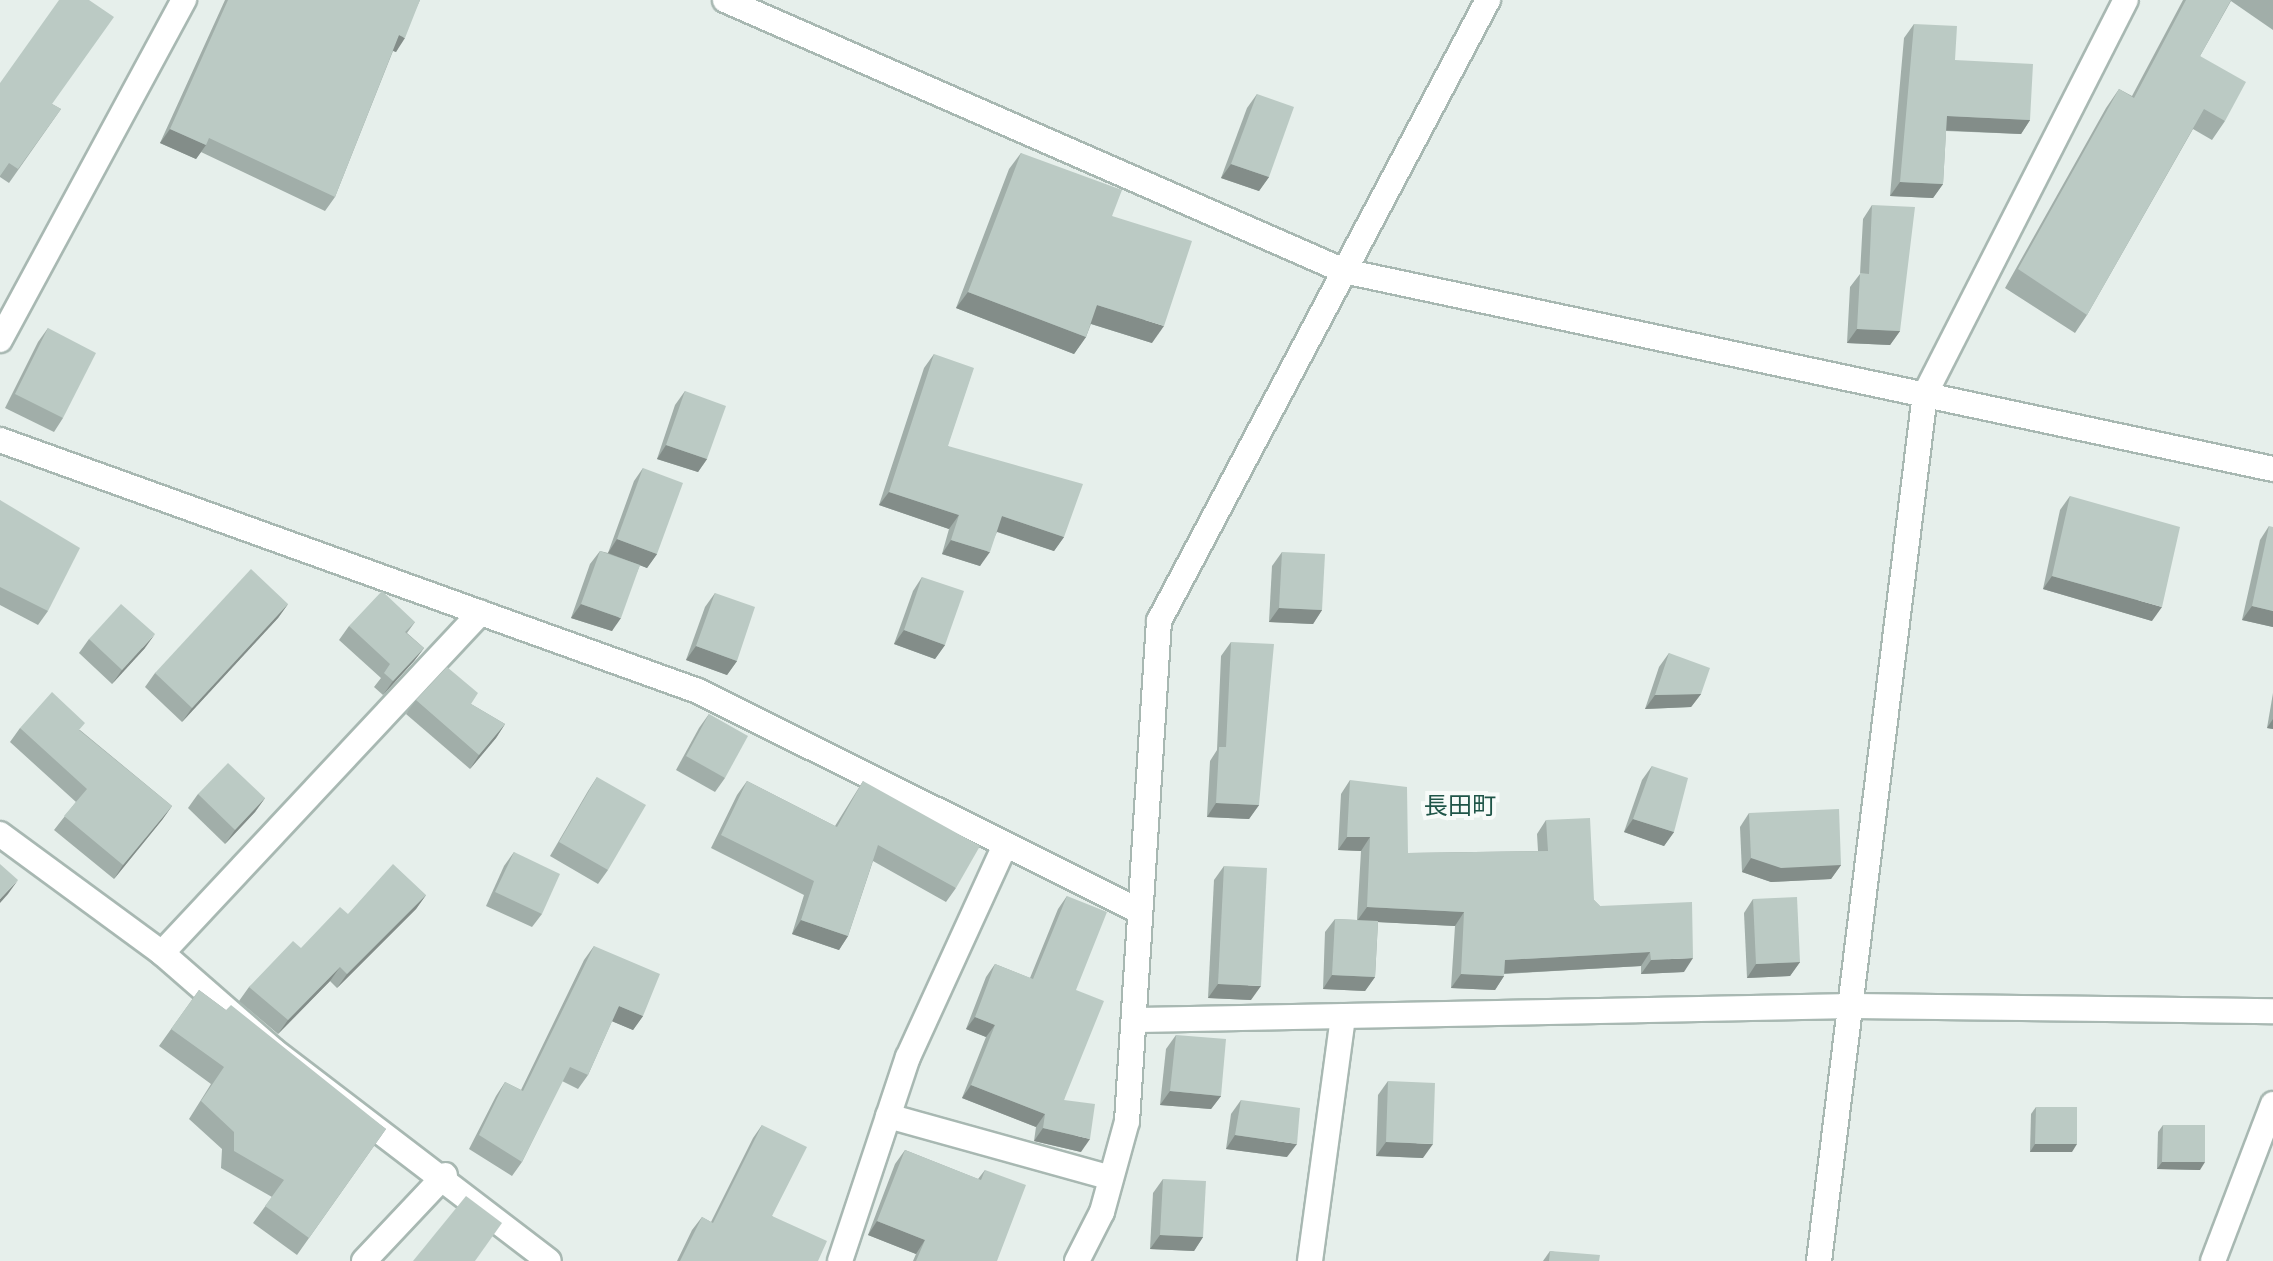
<!DOCTYPE html>
<html>
<head>
<meta charset="utf-8">
<style>
  body { margin:0 }
  #map { position:relative; width:2273px; height:1261px; overflow:hidden; background:#e6efeb; font-family:"Roboto Condensed","Noto Sans JP",sans-serif }
  div>[style] { position:absolute }
  [style*='--x'] { left:calc(var(--x)*1px); top:calc(var(--y)*1px); width:calc(var(--w)*1px); rotate:calc(var(--a)*1deg) }
  .roads { filter:drop-shadow(2px 0 #a8b8b2) drop-shadow(-2px 0 #a8b8b2) drop-shadow(0 2px #a8b8b2) drop-shadow(0 -2px #a8b8b2) }
  .street>* { height:24px; margin:-12px; padding:0 12px; transform-origin:12px; border-radius:12px; background:#fff }
  .wall>* { inset:0; background:#a1aea9 }
  .shaded-wall>* { inset:0; background:#838d89 }
  .building>* { inset:0; background:#bbcac4 }
  span { translate:-50% -50%; white-space:nowrap; text-align:center; line-height:1.15; -webkit-text-stroke:8px #f7fbf9; paint-order:stroke }
  .neighbourhood-label { font-size:24px; color:#1f5548 }
</style>
</head>
<body>
<div id="map">
  <div class="roads">
    <div class="street">
      <i style="--x:725;--y:0;--w:676;--a:23.64"></i>
      <i style="--x:1344;--y:271;--w:950;--a:12.03"></i>
      <i style="--x:0;--y:340;--w:387;--a:-61.6"></i>
      <i style="--x:0;--y:440;--w:742;--a:19.78"></i>
      <i style="--x:698;--y:691;--w:493;--a:26.5"></i>
      <i style="--x:0;--y:834;--w:201;--a:36.3"></i>
      <i style="--x:162;--y:953;--w:147;--a:41.1"></i>
      <i style="--x:273;--y:1050;--w:347;--a:37.4"></i>
      <i style="--x:162;--y:953;--w:466;--a:-46.9"></i>
      <i style="--x:1139;--y:1020;--w:714;--a:-1.12"></i>
      <i style="--x:1853;--y:1006;--w:420;--a:0.7"></i>
      <i style="--x:888;--y:1116;--w:231;--a:15.5"></i>
      <i style="--x:364;--y:1261;--w:118;--a:-46.7"></i>
      <i style="--x:840;--y:1261;--w:215;--a:-71.6"></i>
      <i style="--x:908;--y:1057;--w:233;--a:-65.4"></i>
      <i style="--x:1077;--y:1261;--w:55;--a:-63"></i>
      <i style="--x:1102;--y:1212;--w:94;--a:-74.6"></i>
      <i style="--x:1127;--y:1121;--w:501;--a:-86.34"></i>
      <i style="--x:1159;--y:621;--w:703;--a:-62.09"></i>
      <i style="--x:1310;--y:1261;--w:247;--a:-82.3"></i>
      <i style="--x:1819;--y:1261;--w:873;--a:-83.03"></i>
      <i style="--x:1925;--y:394;--w:442;--a:-63"></i>
      <i style="--x:2213;--y:1261;--w:168;--a:-69.1"></i>
    </div>
  </div>
  <div class="wall">
    <i style="clip-path:polygon(225px 0,420px 0,396px 52px,393px 51px,335px 197px,325px 211px,201px 152px,196px 159px,160px 143px)"></i>
    <i style="clip-path:polygon(2183px 0,2273px 0,2273px 30px,2231px 1px,2200px 56px,2225px 121px,2212px 140px,2193px 129px,2087px 315px,2075px 333px,2005px 288px,2106px 108px,2119px 89px,2132px 96px)"></i>
    <i style="clip-path:polygon(1914px 24px,1955px 60px,2030px 120px,2021px 134px,1946px 131px,1943px 184px,1933px 198px,1890px 196px,1904px 38px)"></i>
    <i style="clip-path:polygon(0 83px,52px 104px,61px 109px,9px 183px,0 177px)"></i>
    <i style="clip-path:polygon(1257px 94px,1269px 177px,1259px 191px,1221px 178px,1247px 108px)"></i>
    <i style="clip-path:polygon(1021px 153px,1112px 216px,1152px 343px,1091px 324px,1086px 337px,1074px 354px,956px 308px,1009px 169px)"></i>
    <i style="clip-path:polygon(1872px 205px,1900px 331px,1890px 345px,1847px 343px,1850px 287px,1860px 274px,1863px 219px)"></i>
    <i style="clip-path:polygon(48px 328px,63px 418px,54px 432px,5px 408px,38px 342px)"></i>
    <i style="clip-path:polygon(934px 354px,948px 446px,1064px 537px,1054px 551px,997px 532px,980px 566px,942px 554px,949px 529px,879px 505px,924px 368px)"></i>
    <i style="clip-path:polygon(685px 391px,707px 459px,698px 472px,657px 459px,675px 405px)"></i>
    <i style="clip-path:polygon(643px 468px,657px 554px,647px 568px,640px 565px,612px 631px,571px 618px,590px 564px,600px 551px,608px 553px,634px 481px)"></i>
    <i style="clip-path:polygon(2070px 496px,2152px 621px,2043px 589px,2060px 510px)"></i>
    <i style="clip-path:polygon(0 500px,48px 611px,38px 625px,0 605px)"></i>
    <i style="clip-path:polygon(2269px 526px,2273px 627px,2242px 620px,2260px 540px)"></i>
    <i style="clip-path:polygon(1282px 552px,1322px 610px,1313px 624px,1269px 622px,1272px 566px)"></i>
    <i style="clip-path:polygon(922px 577px,945px 645px,935px 659px,894px 644px,913px 591px)"></i>
    <i style="clip-path:polygon(715px 593px,737px 661px,727px 675px,686px 660px,705px 607px)"></i>
    <i style="clip-path:polygon(288px 604px,278px 618px,182px 722px,145px 687px,155px 673px)"></i>
    <i style="clip-path:polygon(415px 622px,407px 633px,424px 648px,414px 661px,383px 695px,374px 687px,381px 678px,339px 640px,349px 626px)"></i>
    <i style="clip-path:polygon(89px 639px,145px 648px,112px 684px,79px 653px)"></i>
    <i style="clip-path:polygon(1231px 642px,1259px 805px,1249px 819px,1207px 817px,1210px 761px,1217px 750px,1221px 656px)"></i>
    <i style="clip-path:polygon(1669px 653px,1701px 694px,1691px 707px,1645px 709px,1659px 667px)"></i>
    <i style="clip-path:polygon(2273px 693px,2273px 729px,2267px 728px)"></i>
    <i style="clip-path:polygon(416px 700px,471px 704px,505px 724px,496px 738px,470px 769px,406px 714px)"></i>
    <i style="clip-path:polygon(709px 714px,725px 778px,715px 792px,676px 770px,699px 728px)"></i>
    <i style="clip-path:polygon(20px 728px,80px 730px,172px 806px,162px 820px,114px 879px,54px 830px,76px 802px,10px 742px)"></i>
    <i style="clip-path:polygon(1652px 766px,1674px 832px,1664px 846px,1624px 832px,1642px 780px)"></i>
    <i style="clip-path:polygon(597px 777px,608px 870px,598px 884px,550px 856px,588px 791px)"></i>
    <i style="clip-path:polygon(1350px 780px,1408px 853px,1538px 851px,1537px 834px,1546px 820px,1594px 900px,1600px 906px,1684px 972px,1641px 974px,1641px 966px,1504px 974px,1504px 976px,1495px 990px,1451px 988px,1455px 926px,1378px 922px,1375px 977px,1365px 991px,1323px 989px,1325px 932px,1335px 919px,1357px 920px,1361px 851px,1338px 850px,1341px 794px)"></i>
    <i style="clip-path:polygon(747px 781px,835px 826px,863px 781px,956px 888px,946px 902px,873px 861px,848px 936px,839px 950px,792px 934px,804px 895px,711px 848px,737px 795px)"></i>
    <i style="clip-path:polygon(198px 794px,265px 798px,255px 812px,225px 844px,188px 808px)"></i>
    <i style="clip-path:polygon(1749px 813px,1841px 865px,1831px 879px,1771px 882px,1742px 872px,1740px 827px)"></i>
    <i style="clip-path:polygon(514px 852px,542px 914px,532px 927px,486px 906px,504px 866px)"></i>
    <i style="clip-path:polygon(1224px 866px,1251px 1000px,1208px 998px,1214px 880px)"></i>
    <i style="clip-path:polygon(426px 895px,416px 909px,337px 988px,330px 981px,278px 1034px,239px 1001px,249px 987px,348px 914px)"></i>
    <i style="clip-path:polygon(1067px 896px,1076px 990px,1064px 1100px,1081px 1152px,1034px 1141px,1036px 1127px,962px 1098px,986px 1037px,966px 1029px,986px 977px,995px 964px,1030px 978px,1058px 909px)"></i>
    <i style="clip-path:polygon(1753px 899px,1800px 962px,1790px 976px,1747px 978px,1744px 913px)"></i>
    <i style="clip-path:polygon(594px 946px,643px 1016px,633px 1030px,612px 1021px,588px 1075px,578px 1089px,562px 1081px,522px 1162px,512px 1176px,469px 1149px,496px 1096px,505px 1082px,521px 1090px,584px 960px)"></i>
    <i style="clip-path:polygon(199px 990px,386px 1129px,297px 1255px,253px 1223px,272px 1197px,221px 1168px,222px 1149px,189px 1119px,211px 1084px,159px 1046px)"></i>
    <i style="clip-path:polygon(1176px 1035px,1221px 1096px,1211px 1109px,1160px 1105px,1166px 1049px)"></i>
    <i style="clip-path:polygon(1388px 1081px,1423px 1158px,1376px 1156px,1378px 1095px)"></i>
    <i style="clip-path:polygon(1241px 1100px,1287px 1157px,1226px 1149px,1231px 1114px)"></i>
    <i style="clip-path:polygon(2036px 1107px,2072px 1152px,2030px 1152px,2031px 1114px)"></i>
    <i style="clip-path:polygon(762px 1125px,772px 1216px,818px 1261px,677px 1261px,692px 1230px,702px 1217px,711px 1222px,753px 1138px)"></i>
    <i style="clip-path:polygon(2163px 1125px,2200px 1170px,2157px 1169px,2158px 1132px)"></i>
    <i style="clip-path:polygon(905px 1150px,978px 1179px,985px 1170px,997px 1261px,913px 1261px,916px 1254px,868px 1235px,895px 1164px)"></i>
    <i style="clip-path:polygon(1163px 1179px,1203px 1237px,1194px 1251px,1150px 1249px,1153px 1193px)"></i>
    <i style="clip-path:polygon(1550px 1251px,1599px 1261px,1543px 1261px)"></i>
  </div>
  <div class="shaded-wall">
    <i style="clip-path:polygon(399px 35px,405px 38px,396px 52px,389px 49px)"></i>
    <i style="clip-path:polygon(1947px 116px,2030px 120px,2021px 134px,1937px 130px)"></i>
    <i style="clip-path:polygon(170px 129px,206px 145px,196px 159px,160px 143px)"></i>
    <i style="clip-path:polygon(1231px 164px,1269px 177px,1259px 191px,1221px 178px)"></i>
    <i style="clip-path:polygon(1900px 182px,1943px 184px,1933px 198px,1890px 196px)"></i>
    <i style="clip-path:polygon(968px 292px,1086px 337px,1074px 354px,956px 308px)"></i>
    <i style="clip-path:polygon(1097px 305px,1164px 326px,1152px 343px,1085px 322px)"></i>
    <i style="clip-path:polygon(1857px 329px,1900px 331px,1890px 345px,1847px 343px)"></i>
    <i style="clip-path:polygon(666px 445px,707px 459px,698px 472px,657px 459px)"></i>
    <i style="clip-path:polygon(889px 492px,959px 515px,949px 529px,879px 505px)"></i>
    <i style="clip-path:polygon(1002px 516px,1064px 537px,1054px 551px,992px 530px)"></i>
    <i style="clip-path:polygon(617px 539px,657px 554px,647px 568px,608px 553px)"></i>
    <i style="clip-path:polygon(951px 540px,990px 552px,980px 566px,942px 554px)"></i>
    <i style="clip-path:polygon(2052px 576px,2162px 607px,2152px 621px,2043px 589px)"></i>
    <i style="clip-path:polygon(288px 604px,278px 618px,182px 722px,192px 708px)"></i>
    <i style="clip-path:polygon(581px 604px,621px 618px,612px 631px,571px 618px)"></i>
    <i style="clip-path:polygon(2252px 606px,2273px 611px,2273px 627px,2242px 620px)"></i>
    <i style="clip-path:polygon(1279px 608px,1322px 610px,1313px 624px,1269px 622px)"></i>
    <i style="clip-path:polygon(904px 630px,945px 645px,935px 659px,894px 644px)"></i>
    <i style="clip-path:polygon(155px 634px,145px 648px,112px 684px,122px 670px)"></i>
    <i style="clip-path:polygon(696px 646px,737px 661px,727px 675px,686px 660px)"></i>
    <i style="clip-path:polygon(424px 648px,414px 661px,383px 695px,393px 681px)"></i>
    <i style="clip-path:polygon(1701px 694px,1691px 707px,1645px 709px,1655px 695px)"></i>
    <i style="clip-path:polygon(2273px 719px,2273px 729px,2267px 728px)"></i>
    <i style="clip-path:polygon(505px 724px,496px 738px,470px 769px,479px 755px)"></i>
    <i style="clip-path:polygon(265px 798px,255px 812px,225px 844px,235px 830px)"></i>
    <i style="clip-path:polygon(1216px 803px,1259px 805px,1249px 819px,1207px 817px)"></i>
    <i style="clip-path:polygon(172px 806px,162px 820px,114px 879px,123px 865px)"></i>
    <i style="clip-path:polygon(1633px 819px,1674px 832px,1664px 846px,1624px 832px)"></i>
    <i style="clip-path:polygon(1347px 837px,1370px 837px,1361px 851px,1338px 850px)"></i>
    <i style="clip-path:polygon(1751px 858px,1841px 865px,1831px 879px,1771px 882px,1742px 872px)"></i>
    <i style="clip-path:polygon(18px 880px,8px 894px,0 903px,0 899px)"></i>
    <i style="clip-path:polygon(426px 895px,416px 909px,337px 988px,347px 974px)"></i>
    <i style="clip-path:polygon(1367px 907px,1464px 912px,1455px 926px,1357px 921px)"></i>
    <i style="clip-path:polygon(801px 920px,848px 936px,839px 950px,792px 934px)"></i>
    <i style="clip-path:polygon(1650px 952px,1641px 966px,1496px 974px,1505px 960px)"></i>
    <i style="clip-path:polygon(1693px 958px,1684px 972px,1641px 974px,1651px 960px)"></i>
    <i style="clip-path:polygon(1800px 962px,1790px 976px,1747px 978px,1756px 964px)"></i>
    <i style="clip-path:polygon(340px 967px,330px 981px,278px 1034px,288px 1020px)"></i>
    <i style="clip-path:polygon(1461px 974px,1504px 976px,1495px 990px,1451px 988px)"></i>
    <i style="clip-path:polygon(1332px 975px,1375px 977px,1365px 991px,1323px 989px)"></i>
    <i style="clip-path:polygon(1218px 984px,1261px 986px,1251px 1000px,1208px 998px)"></i>
    <i style="clip-path:polygon(619px 1006px,643px 1016px,633px 1030px,609px 1020px)"></i>
    <i style="clip-path:polygon(975px 1017px,995px 1025px,986px 1037px,966px 1029px)"></i>
    <i style="clip-path:polygon(971px 1085px,1045px 1114px,1036px 1127px,962px 1098px)"></i>
    <i style="clip-path:polygon(1170px 1091px,1221px 1096px,1211px 1109px,1160px 1105px)"></i>
    <i style="clip-path:polygon(1043px 1128px,1090px 1139px,1081px 1152px,1034px 1141px)"></i>
    <i style="clip-path:polygon(1235px 1135px,1297px 1144px,1287px 1157px,1226px 1149px)"></i>
    <i style="clip-path:polygon(1386px 1142px,1433px 1144px,1423px 1158px,1376px 1156px)"></i>
    <i style="clip-path:polygon(2035px 1144px,2077px 1144px,2072px 1152px,2030px 1152px)"></i>
    <i style="clip-path:polygon(2162px 1162px,2205px 1162px,2200px 1170px,2157px 1169px)"></i>
    <i style="clip-path:polygon(877px 1221px,925px 1240px,916px 1254px,868px 1235px)"></i>
    <i style="clip-path:polygon(1160px 1235px,1203px 1237px,1194px 1251px,1150px 1249px)"></i>
  </div>
  <div class="building">
    <i style="clip-path:polygon(59px 0,89px 0,114px 17px,52px 104px,61px 109px,18px 169px,9px 163px,0 176px,0 83px)"></i>
    <i style="clip-path:polygon(228px 0,420px 0,405px 38px,399px 35px,335px 197px,209px 138px,206px 145px,170px 129px)"></i>
    <i style="clip-path:polygon(2186px 0,2231px 0,2200px 56px,2246px 82px,2225px 121px,2204px 109px,2087px 315px,2018px 269px,2119px 89px,2134px 98px)"></i>
    <i style="clip-path:polygon(1914px 24px,1957px 26px,1955px 60px,2033px 64px,2030px 120px,1947px 116px,1943px 184px,1900px 182px)"></i>
    <i style="clip-path:polygon(1257px 94px,1294px 107px,1269px 177px,1231px 164px)"></i>
    <i style="clip-path:polygon(1021px 153px,1122px 190px,1112px 216px,1192px 241px,1164px 326px,1097px 305px,1086px 337px,968px 292px)"></i>
    <i style="clip-path:polygon(1872px 205px,1915px 207px,1900px 331px,1857px 329px,1860px 273px,1869px 274px)"></i>
    <i style="clip-path:polygon(48px 328px,96px 353px,63px 418px,15px 394px)"></i>
    <i style="clip-path:polygon(934px 354px,974px 368px,948px 446px,1083px 484px,1064px 537px,1002px 516px,990px 552px,951px 540px,959px 515px,889px 492px)"></i>
    <i style="clip-path:polygon(685px 391px,726px 406px,707px 459px,666px 445px)"></i>
    <i style="clip-path:polygon(643px 468px,683px 483px,657px 554px,617px 539px)"></i>
    <i style="clip-path:polygon(2070px 496px,2180px 527px,2162px 607px,2052px 576px)"></i>
    <i style="clip-path:polygon(0 500px,80px 548px,48px 611px,0 587px)"></i>
    <i style="clip-path:polygon(2269px 526px,2273px 527px,2273px 611px,2252px 606px)"></i>
    <i style="clip-path:polygon(600px 551px,640px 565px,621px 618px,581px 604px)"></i>
    <i style="clip-path:polygon(1282px 552px,1325px 554px,1322px 610px,1279px 608px)"></i>
    <i style="clip-path:polygon(251px 569px,288px 604px,192px 708px,155px 673px)"></i>
    <i style="clip-path:polygon(922px 577px,964px 591px,945px 645px,904px 630px)"></i>
    <i style="clip-path:polygon(382px 591px,415px 622px,405px 632px,424px 648px,393px 681px,384px 673px,390px 664px,349px 626px)"></i>
    <i style="clip-path:polygon(715px 593px,755px 607px,737px 661px,696px 646px)"></i>
    <i style="clip-path:polygon(121px 604px,155px 634px,122px 670px,89px 639px)"></i>
    <i style="clip-path:polygon(1231px 642px,1274px 644px,1259px 805px,1216px 803px,1219px 747px,1226px 747px)"></i>
    <i style="clip-path:polygon(1669px 653px,1710px 668px,1701px 694px,1655px 695px)"></i>
    <i style="clip-path:polygon(447px 667px,478px 693px,471px 704px,505px 724px,479px 755px,416px 700px)"></i>
    <i style="clip-path:polygon(52px 692px,85px 723px,79px 730px,172px 806px,123px 865px,64px 816px,87px 789px,20px 728px)"></i>
    <i style="clip-path:polygon(709px 714px,748px 736px,725px 778px,686px 756px)"></i>
    <i style="clip-path:polygon(228px 763px,265px 798px,235px 830px,198px 794px)"></i>
    <i style="clip-path:polygon(1652px 766px,1688px 778px,1674px 832px,1633px 819px)"></i>
    <i style="clip-path:polygon(597px 777px,646px 805px,608px 870px,559px 842px)"></i>
    <i style="clip-path:polygon(1350px 780px,1407px 787px,1408px 853px,1548px 851px,1546px 820px,1590px 818px,1594px 900px,1600px 906px,1692px 902px,1693px 958px,1651px 960px,1650px 952px,1505px 960px,1504px 976px,1461px 974px,1464px 912px,1367px 907px,1370px 837px,1347px 837px)"></i>
    <i style="clip-path:polygon(747px 781px,837px 827px,863px 781px,980px 846px,956px 888px,878px 845px,848px 936px,801px 920px,814px 881px,721px 835px)"></i>
    <i style="clip-path:polygon(1839px 809px,1841px 865px,1781px 868px,1751px 858px,1749px 813px)"></i>
    <i style="clip-path:polygon(514px 852px,560px 874px,542px 914px,495px 892px)"></i>
    <i style="clip-path:polygon(0 864px,18px 880px,0 899px)"></i>
    <i style="clip-path:polygon(393px 864px,426px 895px,347px 974px,340px 967px,288px 1020px,249px 987px,293px 941px,301px 948px,340px 907px,348px 914px)"></i>
    <i style="clip-path:polygon(1224px 866px,1267px 868px,1261px 986px,1218px 984px)"></i>
    <i style="clip-path:polygon(1067px 896px,1107px 912px,1076px 990px,1104px 1001px,1064px 1100px,1095px 1104px,1090px 1139px,1043px 1128px,1045px 1114px,971px 1085px,995px 1025px,975px 1017px,995px 964px,1033px 979px)"></i>
    <i style="clip-path:polygon(1797px 897px,1800px 962px,1756px 964px,1753px 899px)"></i>
    <i style="clip-path:polygon(1335px 919px,1378px 921px,1375px 977px,1332px 975px)"></i>
    <i style="clip-path:polygon(594px 946px,660px 974px,643px 1016px,619px 1006px,588px 1075px,570px 1067px,522px 1162px,479px 1135px,505px 1082px,523px 1091px)"></i>
    <i style="clip-path:polygon(199px 990px,226px 1010px,231px 1005px,386px 1129px,309px 1238px,265px 1206px,284px 1180px,234px 1151px,234px 1132px,201px 1101px,224px 1067px,171px 1029px)"></i>
    <i style="clip-path:polygon(1176px 1035px,1226px 1039px,1221px 1096px,1170px 1091px)"></i>
    <i style="clip-path:polygon(1388px 1081px,1435px 1083px,1433px 1144px,1386px 1142px)"></i>
    <i style="clip-path:polygon(1241px 1100px,1300px 1108px,1297px 1144px,1235px 1135px)"></i>
    <i style="clip-path:polygon(2036px 1107px,2077px 1107px,2077px 1144px,2035px 1144px)"></i>
    <i style="clip-path:polygon(762px 1125px,807px 1147px,772px 1216px,827px 1241px,818px 1261px,680px 1261px,702px 1217px,713px 1223px)"></i>
    <i style="clip-path:polygon(2163px 1125px,2205px 1125px,2205px 1162px,2162px 1162px)"></i>
    <i style="clip-path:polygon(905px 1150px,981px 1180px,985px 1170px,1026px 1185px,997px 1261px,916px 1261px,925px 1240px,877px 1221px)"></i>
    <i style="clip-path:polygon(1163px 1179px,1206px 1181px,1203px 1237px,1160px 1235px)"></i>
    <i style="clip-path:polygon(466px 1196px,502px 1223px,475px 1261px,413px 1261px)"></i>
    <i style="clip-path:polygon(1550px 1251px,1600px 1255px,1599px 1261px,1549px 1261px)"></i>
  </div>
  <div class="neighbourhood-label">
    <span style="left:1460px;top:807px">長田町</span>
  </div>
</div>
</body>
</html>
